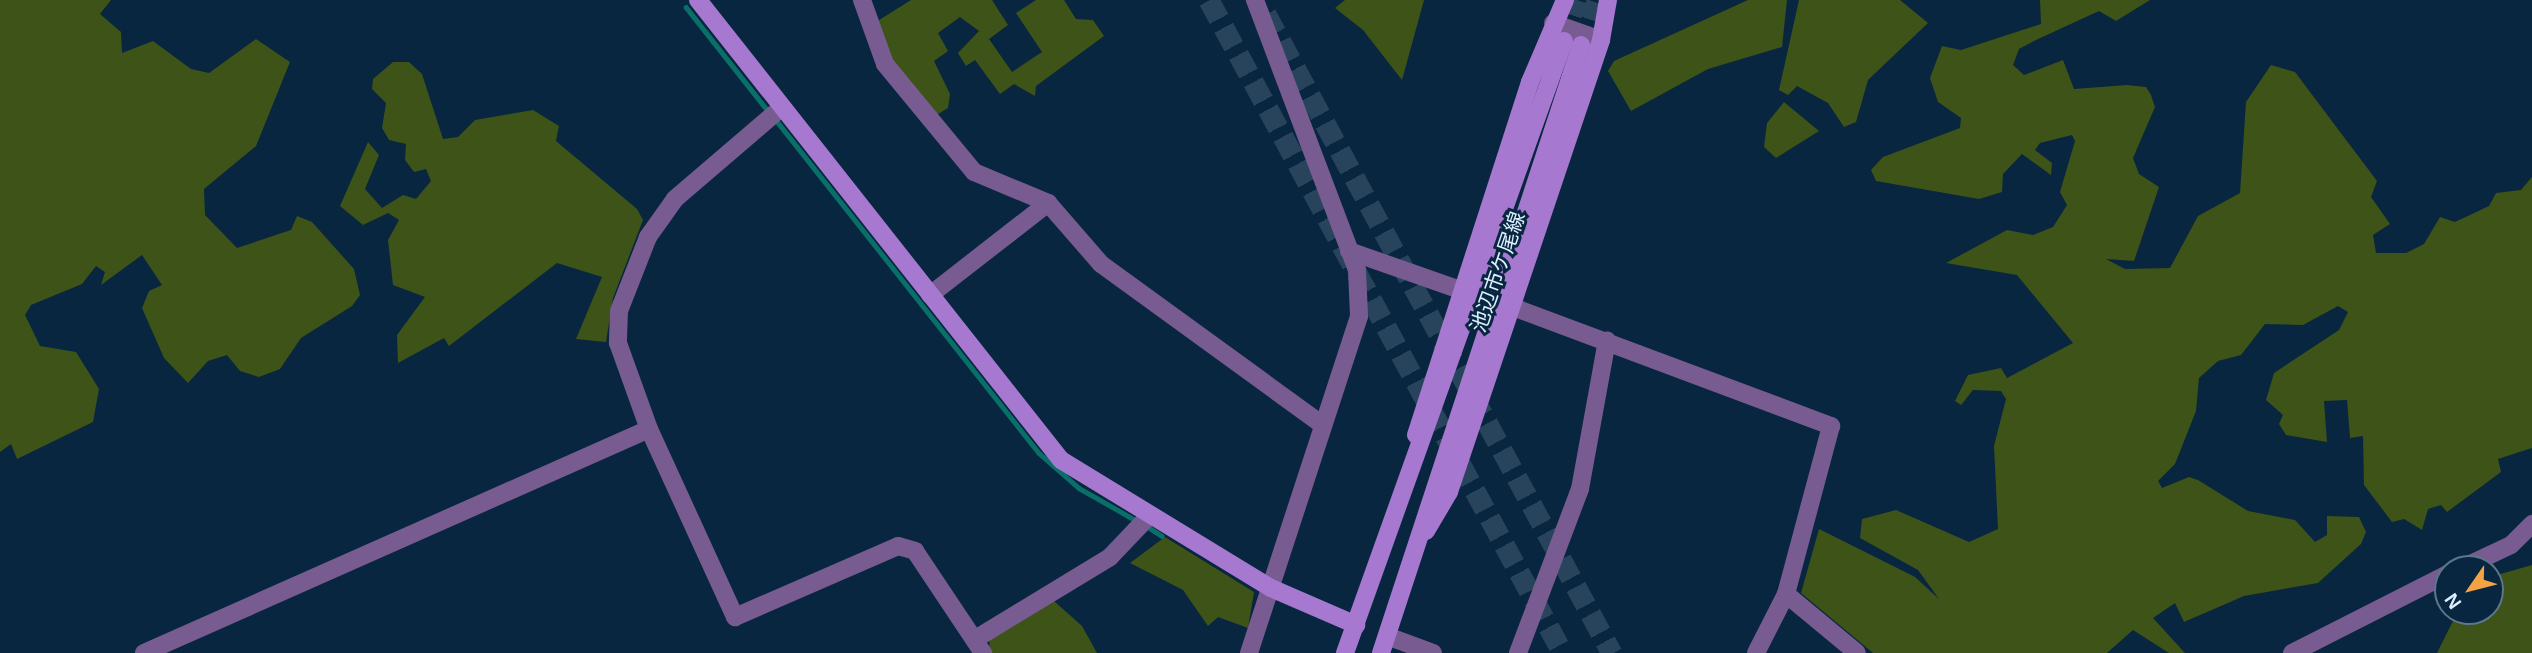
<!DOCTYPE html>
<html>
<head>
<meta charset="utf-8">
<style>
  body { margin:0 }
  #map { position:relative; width:2532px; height:653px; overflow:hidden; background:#08263f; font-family:Arial,"Noto Sans JP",sans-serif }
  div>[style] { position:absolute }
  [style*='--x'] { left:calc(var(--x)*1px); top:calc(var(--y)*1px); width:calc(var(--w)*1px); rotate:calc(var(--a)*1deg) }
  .green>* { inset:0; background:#3d5317 }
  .stream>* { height:4.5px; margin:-2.25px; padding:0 2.25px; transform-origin:2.25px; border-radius:2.25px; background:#096f68 }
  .secondary-tunnel>* { height:18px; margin-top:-9px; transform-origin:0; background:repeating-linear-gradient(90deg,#28445c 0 18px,transparent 0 27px) }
  .highway-tunnel>* { height:21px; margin-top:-10.5px; transform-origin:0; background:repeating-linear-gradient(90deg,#28445c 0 21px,transparent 0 31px) }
  .street>* { height:18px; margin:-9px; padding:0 9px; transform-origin:9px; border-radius:9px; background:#775b91 }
  .secondary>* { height:18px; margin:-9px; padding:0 9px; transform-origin:9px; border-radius:9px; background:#a678d0 }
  span { translate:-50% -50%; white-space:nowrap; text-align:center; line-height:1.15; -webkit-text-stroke:6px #08263f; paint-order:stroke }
  .street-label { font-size:21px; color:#def }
  .north { position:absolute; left:2434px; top:555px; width:70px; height:70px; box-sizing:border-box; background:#08263f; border:2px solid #5d768c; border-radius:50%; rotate:235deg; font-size:19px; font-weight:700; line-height:28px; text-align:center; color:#def }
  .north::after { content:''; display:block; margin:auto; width:24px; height:32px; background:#f4a344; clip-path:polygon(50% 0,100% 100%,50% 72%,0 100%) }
</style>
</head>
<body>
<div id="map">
  <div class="green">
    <i style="clip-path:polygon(0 0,111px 0,100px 14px,121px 32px,122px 53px,153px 41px,191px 69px,209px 73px,256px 39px,290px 62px,256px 146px,204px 189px,205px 215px,237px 248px,291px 230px,297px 216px,312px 222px,354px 269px,360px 295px,352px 306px,301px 338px,280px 369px,259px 377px,240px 371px,227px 355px,208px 361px,188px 383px,164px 358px,142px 308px,149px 291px,162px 285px,142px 255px,101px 285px,105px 272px,96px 266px,82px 284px,31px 305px,25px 315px,40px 346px,76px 352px,99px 389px,93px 422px,17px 459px,11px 444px,0 452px)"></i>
    <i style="clip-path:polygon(911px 0,992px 0,1008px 25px,989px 39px,1012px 72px,1042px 52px,1016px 13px,1036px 0,1064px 0,1076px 19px,1093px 20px,1104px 36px,1036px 86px,1035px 96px,1014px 84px,1000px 94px,975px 60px,966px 66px,958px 53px,979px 31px,960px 17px,938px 33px,948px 51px,934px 61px,950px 94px,948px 108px,935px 116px,889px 56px,876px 22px)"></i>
    <i style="clip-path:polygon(1345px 0,1424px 0,1402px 80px,1363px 30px,1335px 8px)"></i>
    <i style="clip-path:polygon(1748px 0,1787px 0,1782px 47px,1708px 69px,1631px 111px,1608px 71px,1614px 61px)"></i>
    <i style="clip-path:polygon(1799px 0,1900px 0,1928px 23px,1868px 80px,1856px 122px,1844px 127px,1828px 103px,1797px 86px,1788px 95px,1779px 90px)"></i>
    <i style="clip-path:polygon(2040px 0,2150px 0,2116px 21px,2099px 11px,2036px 40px,2019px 49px,2013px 65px,2024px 75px,2063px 60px,2074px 89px,2127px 85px,2146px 87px,2151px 95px,2155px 107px,2133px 158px,2139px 174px,2159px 187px,2134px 261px,2106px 259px,2125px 269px,2170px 268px,2198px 216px,2240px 193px,2246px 102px,2271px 65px,2295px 72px,2377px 181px,2371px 197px,2390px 224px,2373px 235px,2376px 253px,2406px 253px,2424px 244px,2440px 217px,2455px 222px,2489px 206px,2496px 193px,2521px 190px,2532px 177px,2532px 448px,2498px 459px,2501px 472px,2447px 512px,2441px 505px,2428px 509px,2422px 530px,2404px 519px,2392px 522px,2364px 485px,2363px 436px,2350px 438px,2347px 400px,2324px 401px,2327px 442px,2286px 435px,2279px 424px,2283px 415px,2266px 400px,2274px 373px,2339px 330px,2348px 312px,2338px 306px,2303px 325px,2265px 324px,2241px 355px,2218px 361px,2199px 378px,2196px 411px,2175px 464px,2158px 481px,2162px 488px,2189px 477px,2198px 480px,2248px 511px,2295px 520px,2315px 542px,2327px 535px,2327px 516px,2359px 517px,2366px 532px,2361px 544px,2318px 583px,2244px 596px,2184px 622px,2175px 603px,2153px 618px,2185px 653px,2169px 653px,2133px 630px,2107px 653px,1873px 653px,1801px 593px,1819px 529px,1915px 577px,1939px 599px,1918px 570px,1860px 538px,1862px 519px,1896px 510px,1969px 542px,1998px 529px,1994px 446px,2006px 399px,2001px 391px,1973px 390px,1961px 405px,1955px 401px,1968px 375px,2001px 368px,2007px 378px,2073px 343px,2017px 275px,1946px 263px,2007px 230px,2033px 235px,2053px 227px,2067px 205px,2060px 192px,2075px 141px,2072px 135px,2040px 143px,2035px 150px,2052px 163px,2051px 175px,2022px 154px,2003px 174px,2002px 192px,1979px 199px,1876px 181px,1871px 170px,1883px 157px,1960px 128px,1961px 118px,1938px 102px,1930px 78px,1942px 46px,1961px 50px,2041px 24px)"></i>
    <i style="clip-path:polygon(393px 62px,409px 62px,422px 74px,443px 139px,458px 137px,475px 120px,533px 110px,559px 126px,556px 141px,637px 209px,643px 220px,613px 298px,606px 342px,576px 339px,602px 277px,557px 263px,449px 346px,444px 338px,398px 363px,397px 335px,425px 297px,393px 285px,388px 240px,399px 220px,388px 213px,363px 225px,340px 206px,368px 142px,379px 155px,365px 189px,382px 208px,403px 195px,416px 199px,431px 181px,426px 169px,414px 172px,405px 160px,406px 144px,389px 140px,382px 128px,386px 103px,372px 89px,373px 79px)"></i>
    <i style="clip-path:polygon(1784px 102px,1819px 131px,1776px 158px,1764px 147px,1767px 123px)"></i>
    <i style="clip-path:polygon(1165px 537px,1254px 592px,1248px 628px,1218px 617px,1208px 626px,1183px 590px,1130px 563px)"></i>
    <i style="clip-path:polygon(2532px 565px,2532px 653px,2437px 653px,2458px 611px,2490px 611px,2490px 577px)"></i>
    <i style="clip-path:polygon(1054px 601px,1082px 626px,1097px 653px,990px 653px,989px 638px)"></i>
  </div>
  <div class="stream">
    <i style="--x:686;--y:7;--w:132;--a:51.7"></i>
    <i style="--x:776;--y:120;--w:424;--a:51.7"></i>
    <i style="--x:1039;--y:453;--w:53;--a:41.2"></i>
    <i style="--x:1079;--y:488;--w:67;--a:29.6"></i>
    <i style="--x:1145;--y:525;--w:20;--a:33"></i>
  </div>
  <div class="secondary-tunnel">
    <i style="--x:1564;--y:41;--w:43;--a:-71.1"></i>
    <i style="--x:1581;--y:45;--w:47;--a:-71.6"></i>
  </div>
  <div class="highway-tunnel">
    <i style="--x:1209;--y:0;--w:743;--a:61.54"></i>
    <i style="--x:1266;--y:14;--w:727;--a:61.57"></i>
  </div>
  <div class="street">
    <i style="--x:862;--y:0;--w:68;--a:70.2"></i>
    <i style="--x:885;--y:64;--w:140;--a:50.5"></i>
    <i style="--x:974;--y:172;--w:80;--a:22.7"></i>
    <i style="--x:1048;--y:203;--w:81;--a:49"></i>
    <i style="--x:1101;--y:264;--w:274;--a:36"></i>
    <i style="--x:1553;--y:23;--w:51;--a:19.5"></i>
    <i style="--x:781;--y:108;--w:140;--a:139.4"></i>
    <i style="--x:675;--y:199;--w:47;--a:125.4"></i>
    <i style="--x:648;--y:237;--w:79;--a:111.4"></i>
    <i style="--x:619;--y:311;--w:32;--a:92"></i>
    <i style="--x:618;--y:343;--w:91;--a:70.2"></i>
    <i style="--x:649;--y:429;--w:207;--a:65.4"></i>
    <i style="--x:735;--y:617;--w:178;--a:-23.5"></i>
    <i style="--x:898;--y:546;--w:18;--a:16"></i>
    <i style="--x:915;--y:551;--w:123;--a:56.3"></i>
    <i style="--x:1349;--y:251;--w:121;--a:19.3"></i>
    <i style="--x:930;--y:295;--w:150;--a:-37.9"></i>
    <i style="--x:1510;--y:306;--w:343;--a:20.5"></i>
    <i style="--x:1831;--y:426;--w:174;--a:105"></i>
    <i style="--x:1786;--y:594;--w:66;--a:117"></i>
    <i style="--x:2460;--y:569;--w:56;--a:-25.2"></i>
    <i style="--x:2511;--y:545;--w:30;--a:-45"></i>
    <i style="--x:1786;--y:594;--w:92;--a:39.7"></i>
    <i style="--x:1387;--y:636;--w:49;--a:20.3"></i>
    <i style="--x:977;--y:638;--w:156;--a:-31.3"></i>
    <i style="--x:1110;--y:557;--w:57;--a:-46.4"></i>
    <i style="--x:144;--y:653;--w:552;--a:-23.92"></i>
    <i style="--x:1249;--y:653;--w:354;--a:-71.9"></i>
    <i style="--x:1359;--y:316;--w:46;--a:-92.5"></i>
    <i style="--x:1357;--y:270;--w:289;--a:-110.7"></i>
    <i style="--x:1518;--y:653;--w:175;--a:-69.3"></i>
    <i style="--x:1580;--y:489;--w:151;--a:-79.7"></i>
    <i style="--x:2292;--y:653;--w:175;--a:-26.9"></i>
  </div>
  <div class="secondary">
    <i style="--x:698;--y:0;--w:586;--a:51.72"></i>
    <i style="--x:1061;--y:460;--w:246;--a:31.4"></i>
    <i style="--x:1271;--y:588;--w:93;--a:23.5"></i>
    <i style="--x:1416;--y:435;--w:371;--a:-72.1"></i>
    <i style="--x:1530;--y:82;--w:89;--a:-66.9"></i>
    <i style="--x:1426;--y:531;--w:45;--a:-59.5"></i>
    <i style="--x:1449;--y:492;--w:477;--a:-71.4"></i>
    <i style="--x:1601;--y:40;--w:41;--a:-80.1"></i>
    <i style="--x:1345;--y:653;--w:650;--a:-70.31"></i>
    <i style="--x:1381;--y:653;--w:640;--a:-71.79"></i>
  </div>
  <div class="street-label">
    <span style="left:1498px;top:272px;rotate:-71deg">池辺市ケ尾線</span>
  </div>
  <div class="north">N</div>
</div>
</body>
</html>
